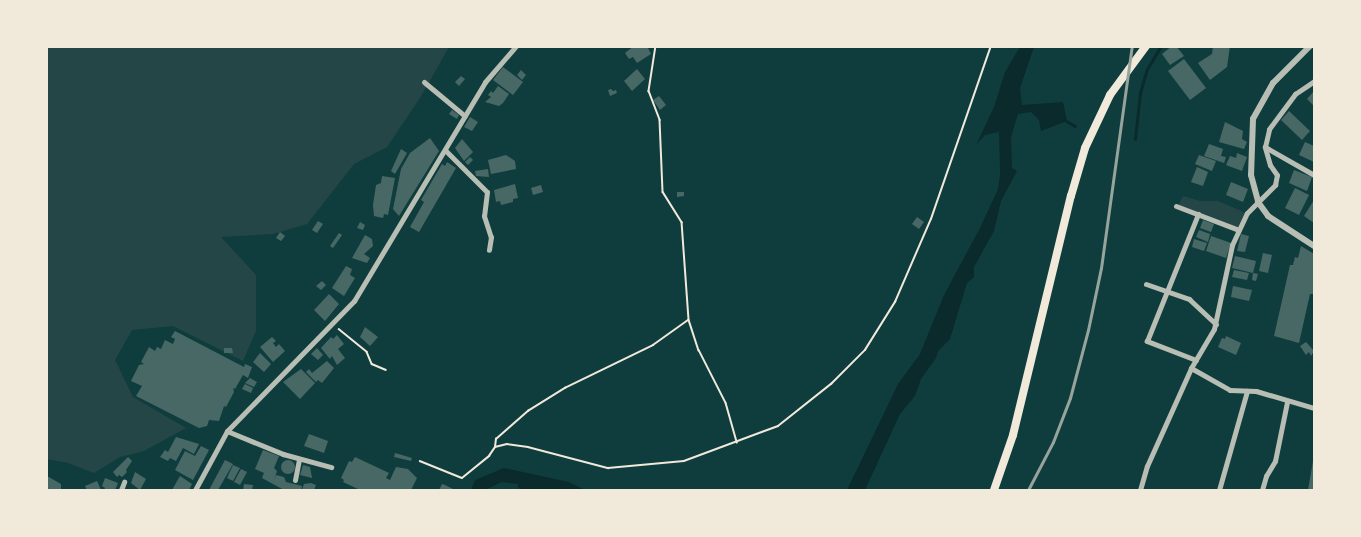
<!DOCTYPE html>
<html>
<head>
<meta charset="utf-8">
<style>
  body { margin:0 }
  #map { position:relative; width:1361px; height:537px; overflow:hidden; background:#0f3d3e; font-family:Merriweather,serif }
  div>[style] { position:absolute }
  [style*='--x'] { left:calc(var(--x)*1px); top:calc(var(--y)*1px); width:calc(var(--w)*1px); rotate:calc(var(--a)*1deg) }
  .green>* { inset:0; background:#244646 }
  .water>* { inset:0; background:#0a2a2b }
  .stream>* { height:3px; margin:-1.5px; padding:0 1.5px; transform-origin:1.5px; border-radius:1.5px; background:#0a2a2b }
  .building>* { inset:0; background:#486865 }
  .round { border-radius:50% }
  .path>* { height:1.5px; margin:-0.75px; padding:0 0.75px; transform-origin:0.75px; border-radius:0.75px; background:#f1e9da }
  .minor>* { height:5px; margin:-2.5px; padding:0 2.5px; transform-origin:2.5px; border-radius:2.5px; background:#b8beb3 }
  .tertiary>* { height:6px; margin:-3px; padding:0 3px; transform-origin:3px; border-radius:3px; background:#b8beb3 }
  .trunk>* { height:8px; margin:-4px; padding:0 4px; transform-origin:4px; border-radius:4px; background:#f1e9da }
  .rail>* { height:3px; margin:-1.5px; padding:0 1.5px; transform-origin:1.5px; border-radius:1.5px; background:#97a49c }
  span { translate:-50% -50%; white-space:nowrap; text-align:center; line-height:1.15; -webkit-text-stroke:6px #f1e9da; paint-order:stroke }
  .frame { position:absolute; inset:0; border:48px solid #f1e9da; pointer-events:none }
</style>
</head>
<body>
<div id="map">
  <div class="green">
    <i style="clip-path:polygon(47px 47px,449px 47px,420px 98px,387px 147px,354px 164px,307px 224px,273px 234px,221px 237px,256px 275px,256px 331px,243px 361px,173px 326px,132px 330px,115px 360px,133px 397px,186px 428px,144px 451px,120px 457px,94px 473px,68px 463px,47px 459px)"></i>
    <i style="clip-path:polygon(1183px 196px,1200px 201px,1218px 201px,1246px 213px,1239px 229px,1178px 206px)"></i>
  </div>
  <div class="water">
    <i style="clip-path:polygon(1020px 47px,1034px 47px,1020px 88px,1022px 105px,1063px 102px,1067px 121px,1041px 131px,1039px 120px,1031px 112px,1018px 114px,1011px 137px,1012px 168px,1017px 171px,1001px 201px,994px 231px,974px 267px,974px 277px,967px 283px,950px 339px,938px 351px,936px 358px,921px 379px,915px 396px,900px 414px,865px 490px,847px 490px,898px 384px,920px 354px,944px 295px,980px 228px,998px 189px,1000px 175px,999px 132px,985px 135px,976px 145px,994px 107px,1005px 72px)"></i>
    <i style="clip-path:polygon(504px 468px,569px 482px,585px 490px,523px 490px,518px 488px,518px 484px,502px 482px,485px 490px,471px 490px,475px 480px)"></i>
  </div>
  <div class="stream">
    <i style="--x:1066;--y:121;--w:10;--a:29"></i>
    <i style="--x:1135;--y:139;--w:46;--a:-83.8"></i>
    <i style="--x:1140;--y:93;--w:25;--a:-74"></i>
    <i style="--x:1147;--y:69;--w:27;--a:-59"></i>
  </div>
  <div class="building">
    <i style="clip-path:polygon(634px 46px,647px 46px,651px 54px,637px 63px,633px 57px,629px 59px,625px 53px)"></i>
    <i style="clip-path:polygon(1172px 46px,1176px 46px,1184px 56px,1170px 65px,1162px 54px)"></i>
    <i style="clip-path:polygon(1213px 46px,1230px 46px,1227px 67px,1210px 80px,1198px 63px,1212px 54px)"></i>
    <i style="clip-path:polygon(1184px 59px,1206px 88px,1190px 100px,1168px 71px)"></i>
    <i style="clip-path:polygon(503px 67px,523px 82px,513px 95px,493px 80px)"></i>
    <i style="clip-path:polygon(637px 69px,645px 79px,632px 91px,624px 81px)"></i>
    <i style="clip-path:polygon(521px 70px,526px 75px,522px 80px,517px 75px)"></i>
    <i style="clip-path:polygon(461px 76px,465px 79px,459px 86px,455px 82px)"></i>
    <i style="clip-path:polygon(498px 86px,509px 94px,503px 103px,499px 106px,485px 102px,491px 97px,488px 95px,491px 91px,493px 93px)"></i>
    <i style="clip-path:polygon(611px 89px,613px 91px,616px 90px,617px 93px,610px 96px,608px 90px)"></i>
    <i style="clip-path:polygon(1314px 91px,1314px 106px,1307px 99px)"></i>
    <i style="clip-path:polygon(659px 96px,666px 105px,660px 110px,653px 100px)"></i>
    <i style="clip-path:polygon(452px 110px,459px 115px,457px 119px,449px 114px)"></i>
    <i style="clip-path:polygon(1289px 111px,1310px 131px,1302px 140px,1281px 120px)"></i>
    <i style="clip-path:polygon(470px 117px,478px 122px,472px 131px,464px 127px)"></i>
    <i style="clip-path:polygon(1225px 122px,1243px 131px,1242px 139px,1247px 142px,1244px 149px,1219px 142px)"></i>
    <i style="clip-path:polygon(430px 138px,439px 151px,399px 216px,393px 209px,401px 169px,410px 153px)"></i>
    <i style="clip-path:polygon(462px 139px,473px 152px,464px 161px,455px 148px)"></i>
    <i style="clip-path:polygon(1305px 142px,1314px 146px,1314px 162px,1299px 155px)"></i>
    <i style="clip-path:polygon(1209px 144px,1223px 149px,1221px 156px,1226px 157px,1224px 163px,1204px 156px)"></i>
    <i style="clip-path:polygon(401px 149px,407px 153px,395px 174px,391px 171px)"></i>
    <i style="clip-path:polygon(1237px 153px,1247px 157px,1242px 171px,1226px 165px,1230px 156px,1236px 158px)"></i>
    <i style="clip-path:polygon(506px 155px,515px 161px,516px 169px,491px 174px,488px 160px)"></i>
    <i style="clip-path:polygon(1199px 155px,1216px 161px,1212px 171px,1195px 164px)"></i>
    <i style="clip-path:polygon(470px 157px,473px 160px,468px 165px,465px 162px)"></i>
    <i style="clip-path:polygon(447px 162px,456px 168px,419px 232px,410px 227px,424px 202px,421px 200px,442px 164px,445px 166px)"></i>
    <i style="clip-path:polygon(1197px 167px,1208px 172px,1203px 186px,1191px 182px)"></i>
    <i style="clip-path:polygon(488px 169px,489px 177px,476px 176px,475px 171px)"></i>
    <i style="clip-path:polygon(1294px 170px,1312px 177px,1307px 191px,1289px 183px)"></i>
    <i style="clip-path:polygon(382px 176px,395px 178px,388px 215px,384px 214px,383px 218px,374px 216px,373px 205px,376px 185px,381px 183px)"></i>
    <i style="clip-path:polygon(1231px 182px,1248px 189px,1243px 202px,1226px 195px)"></i>
    <i style="clip-path:polygon(515px 184px,518px 198px,513px 199px,513px 202px,501px 205px,500px 201px,496px 202px,494px 190px)"></i>
    <i style="clip-path:polygon(541px 185px,543px 192px,533px 195px,531px 188px)"></i>
    <i style="clip-path:polygon(1295px 188px,1309px 195px,1299px 215px,1285px 208px)"></i>
    <i style="clip-path:polygon(677px 192px,684px 192px,684px 196px,677px 197px)"></i>
    <i style="clip-path:polygon(1314px 200px,1314px 223px,1304px 216px)"></i>
    <i style="clip-path:polygon(917px 217px,924px 222px,919px 229px,912px 224px)"></i>
    <i style="clip-path:polygon(1203px 220px,1214px 224px,1211px 232px,1200px 228px)"></i>
    <i style="clip-path:polygon(318px 221px,323px 224px,317px 233px,312px 230px)"></i>
    <i style="clip-path:polygon(360px 222px,365px 225px,363px 230px,357px 228px)"></i>
    <i style="clip-path:polygon(1199px 230px,1210px 234px,1208px 242px,1196px 237px)"></i>
    <i style="clip-path:polygon(280px 232px,285px 236px,281px 241px,276px 238px)"></i>
    <i style="clip-path:polygon(339px 233px,342px 235px,333px 248px,330px 246px)"></i>
    <i style="clip-path:polygon(1241px 234px,1249px 236px,1245px 252px,1237px 251px)"></i>
    <i style="clip-path:polygon(365px 235px,372px 239px,373px 246px,364px 254px,370px 258px,367px 263px,352px 258px)"></i>
    <i style="clip-path:polygon(1211px 236px,1231px 243px,1226px 258px,1206px 251px)"></i>
    <i style="clip-path:polygon(1194px 239px,1207px 243px,1204px 251px,1192px 247px)"></i>
    <i style="clip-path:polygon(1301px 246px,1314px 254px,1314px 294px,1310px 294px,1299px 343px,1274px 336px,1290px 265px,1293px 265px,1295px 257px,1298px 258px)"></i>
    <i style="clip-path:polygon(1263px 253px,1272px 255px,1268px 273px,1259px 271px)"></i>
    <i style="clip-path:polygon(1235px 256px,1256px 261px,1253px 273px,1232px 268px)"></i>
    <i style="clip-path:polygon(346px 266px,352px 269px,350px 275px,355px 278px,344px 296px,332px 288px)"></i>
    <i style="clip-path:polygon(1234px 270px,1249px 273px,1247px 280px,1232px 277px)"></i>
    <i style="clip-path:polygon(1253px 273px,1258px 274px,1256px 281px,1252px 280px)"></i>
    <i style="clip-path:polygon(322px 281px,326px 285px,321px 290px,316px 286px)"></i>
    <i style="clip-path:polygon(1233px 286px,1252px 290px,1249px 301px,1231px 297px)"></i>
    <i style="clip-path:polygon(329px 294px,339px 304px,325px 321px,314px 310px)"></i>
    <i style="clip-path:polygon(365px 327px,378px 337px,370px 346px,360px 337px)"></i>
    <i style="clip-path:polygon(175px 331px,244px 367px,245px 364px,252px 367px,248px 378px,243px 375px,235px 389px,233px 388px,234px 392px,226px 407px,224px 406px,219px 421px,209px 420px,207px 426px,199px 428px,136px 396px,142px 386px,131px 381px,139px 365px,144px 364px,141px 362px,149px 347px,155px 351px,157px 347px,161px 349px,165px 340px,173px 344px,175px 339px,171px 337px)"></i>
    <i style="clip-path:polygon(337px 335px,344px 344px,338px 349px,345px 358px,337px 365px,332px 356px,330px 359px,321px 348px,331px 337px,333px 339px)"></i>
    <i style="clip-path:polygon(1226px 336px,1241px 343px,1236px 355px,1218px 347px,1222px 338px,1225px 339px)"></i>
    <i style="clip-path:polygon(272px 337px,276px 341px,273px 343px,276px 347px,279px 344px,285px 351px,273px 362px,260px 347px)"></i>
    <i style="clip-path:polygon(1306px 342px,1314px 351px,1311px 356px,1309px 352px,1306px 355px,1300px 346px)"></i>
    <i style="clip-path:polygon(224px 348px,232px 348px,233px 353px,224px 353px)"></i>
    <i style="clip-path:polygon(317px 348px,323px 355px,318px 360px,311px 354px)"></i>
    <i style="clip-path:polygon(260px 353px,271px 364px,264px 372px,253px 362px)"></i>
    <i style="clip-path:polygon(327px 361px,334px 368px,322px 383px,318px 380px,316px 382px,306px 372px,309px 369px,312px 373px)"></i>
    <i style="clip-path:polygon(301px 369px,315px 383px,300px 399px,283px 382px)"></i>
    <i style="clip-path:polygon(250px 378px,257px 382px,254px 387px,245px 383px)"></i>
    <i style="clip-path:polygon(245px 384px,253px 388px,251px 393px,242px 389px)"></i>
    <i style="clip-path:polygon(309px 434px,328px 441px,324px 453px,304px 446px)"></i>
    <i style="clip-path:polygon(176px 437px,199px 444px,194px 454px,183px 448px,176px 461px,170px 458px,168px 461px,160px 457px,165px 450px,168px 452px)"></i>
    <i style="clip-path:polygon(201px 446px,209px 450px,193px 480px,175px 470px,185px 451px,195px 456px)"></i>
    <i style="clip-path:polygon(263px 450px,279px 456px,274px 468px,277px 471px,274px 480px,276px 475px,284px 477px,286px 482px,302px 486px,301px 490px,284px 490px,262px 478px,264px 473px,255px 469px)"></i>
    <i style="clip-path:polygon(395px 453px,412px 458px,411px 461px,394px 457px)"></i>
    <i style="clip-path:polygon(128px 457px,132px 461px,126px 470px,127px 472px,122px 477px,119px 475px,117px 477px,113px 472px)"></i>
    <i style="clip-path:polygon(355px 457px,389px 473px,386px 478px,390px 480px,396px 467px,408px 469px,417px 478px,411px 490px,360px 490px,343px 482px,344px 480px,341px 478px,349px 461px,352px 462px)"></i>
    <i class="round" style="left:281px;top:460px;width:14px;height:14px"></i>
    <i style="clip-path:polygon(225px 460px,233px 464px,218px 490px,209px 490px)"></i>
    <i style="clip-path:polygon(1313px 461px,1314px 490px,1308px 490px)"></i>
    <i style="clip-path:polygon(233px 465px,240px 468px,233px 481px,227px 478px)"></i>
    <i style="clip-path:polygon(303px 465px,310px 467px,312px 478px,300px 475px)"></i>
    <i style="clip-path:polygon(241px 469px,247px 472px,240px 485px,234px 482px)"></i>
    <i style="clip-path:polygon(135px 472px,146px 479px,140px 490px,131px 483px)"></i>
    <i style="clip-path:polygon(47px 476px,61px 484px,61px 490px,46px 490px)"></i>
    <i style="clip-path:polygon(180px 476px,192px 484px,189px 490px,172px 490px)"></i>
    <i style="clip-path:polygon(105px 478px,118px 483px,115px 490px,104px 490px,105px 488px,102px 486px)"></i>
    <i style="clip-path:polygon(97px 481px,101px 490px,87px 490px,85px 486px)"></i>
    <i style="clip-path:polygon(311px 483px,316px 485px,314px 490px,302px 490px,304px 484px)"></i>
    <i style="clip-path:polygon(244px 484px,253px 485px,252px 490px,243px 490px)"></i>
    <i style="clip-path:polygon(442px 484px,445px 485px,455px 490px,439px 490px)"></i>
  </div>
  <div class="path">
    <i style="--x:656;--y:46;--w:46;--a:98.8"></i>
    <i style="--x:649;--y:91;--w:31;--a:69"></i>
    <i style="--x:660;--y:120;--w:72;--a:87.6"></i>
    <i style="--x:663;--y:192;--w:36;--a:58"></i>
    <i style="--x:682;--y:222;--w:98;--a:85.9"></i>
    <i style="--x:689;--y:320;--w:32;--a:72"></i>
    <i style="--x:699;--y:350;--w:59;--a:63"></i>
    <i style="--x:726;--y:403;--w:41;--a:74.2"></i>
    <i style="--x:339;--y:329;--w:36;--a:39"></i>
    <i style="--x:367;--y:352;--w:13;--a:67"></i>
    <i style="--x:372;--y:364;--w:15;--a:23"></i>
    <i style="--x:495;--y:447;--w:12;--a:-14"></i>
    <i style="--x:507;--y:444;--w:21;--a:8"></i>
    <i style="--x:528;--y:447;--w:83;--a:14.7"></i>
    <i style="--x:608;--y:468;--w:76;--a:-5.3"></i>
    <i style="--x:684;--y:461;--w:100;--a:-20.4"></i>
    <i style="--x:778;--y:426;--w:68;--a:-38.4"></i>
    <i style="--x:831;--y:384;--w:48;--a:-45"></i>
    <i style="--x:865;--y:350;--w:57;--a:-58"></i>
    <i style="--x:895;--y:302;--w:90;--a:-66.6"></i>
    <i style="--x:931;--y:219;--w:183;--a:-70.9"></i>
    <i style="--x:420;--y:461;--w:45;--a:22"></i>
    <i style="--x:462;--y:478;--w:35;--a:-39"></i>
    <i style="--x:489;--y:456;--w:11;--a:-56"></i>
    <i style="--x:495;--y:447;--w:8;--a:-83"></i>
    <i style="--x:496;--y:439;--w:43;--a:-41.2"></i>
    <i style="--x:528;--y:411;--w:44;--a:-31.9"></i>
    <i style="--x:565;--y:388;--w:98;--a:-26"></i>
    <i style="--x:653;--y:345;--w:43;--a:-35.5"></i>
  </div>
  <div class="minor">
    <i style="--x:424;--y:82;--w:53;--a:39.7"></i>
    <i style="--x:1265;--y:147;--w:56;--a:29.7"></i>
    <i style="--x:445;--y:150;--w:59;--a:45"></i>
    <i style="--x:487;--y:192;--w:24;--a:97"></i>
    <i style="--x:484;--y:216;--w:22;--a:72"></i>
    <i style="--x:491;--y:237;--w:13;--a:99"></i>
    <i style="--x:1176;--y:206;--w:67;--a:20.9"></i>
    <i style="--x:1146;--y:284;--w:46;--a:19.2"></i>
    <i style="--x:1189;--y:299;--w:37;--a:43"></i>
    <i style="--x:1196;--y:360;--w:53;--a:-158.8"></i>
    <i style="--x:1147;--y:341;--w:137;--a:-68.1"></i>
    <i style="--x:1191;--y:368;--w:45;--a:29.4"></i>
    <i style="--x:1230;--y:390;--w:26;--a:2"></i>
    <i style="--x:1256;--y:391;--w:60;--a:16.3"></i>
    <i style="--x:227;--y:431;--w:61;--a:22.3"></i>
    <i style="--x:283;--y:454;--w:50;--a:15.2"></i>
    <i style="--x:295;--y:480;--w:21;--a:-79"></i>
    <i style="--x:121;--y:490;--w:9;--a:-69"></i>
    <i style="--x:195;--y:490;--w:67;--a:-61.5"></i>
    <i style="--x:227;--y:431;--w:182;--a:-45.7"></i>
    <i style="--x:354;--y:301;--w:255;--a:-59.1"></i>
    <i style="--x:485;--y:82;--w:48;--a:-49.3"></i>
    <i style="--x:1140;--y:490;--w:25;--a:-74"></i>
    <i style="--x:1147;--y:466;--w:107;--a:-65.8"></i>
    <i style="--x:1191;--y:368;--w:45;--a:-59.5"></i>
    <i style="--x:1214;--y:329;--w:86;--a:-77.9"></i>
    <i style="--x:1232;--y:245;--w:35;--a:-65"></i>
    <i style="--x:1247;--y:213;--w:40;--a:-45"></i>
    <i style="--x:1275;--y:185;--w:10;--a:-79"></i>
    <i style="--x:1277;--y:175;--w:12;--a:-125"></i>
    <i style="--x:1270;--y:165;--w:19;--a:-106"></i>
    <i style="--x:1265;--y:147;--w:18;--a:-77"></i>
    <i style="--x:1269;--y:129;--w:44;--a:-53.4"></i>
    <i style="--x:1295;--y:94;--w:23;--a:-34"></i>
    <i style="--x:1219;--y:490;--w:103;--a:-74.2"></i>
    <i style="--x:1262;--y:490;--w:15;--a:-74"></i>
    <i style="--x:1266;--y:476;--w:17;--a:-59"></i>
    <i style="--x:1275;--y:461;--w:60;--a:-78.5"></i>
  </div>
  <div class="tertiary">
    <i style="--x:1310;--y:46;--w:52;--a:135"></i>
    <i style="--x:1273;--y:83;--w:41;--a:119.1"></i>
    <i style="--x:1253;--y:119;--w:56;--a:92"></i>
    <i style="--x:1251;--y:175;--w:28;--a:75"></i>
    <i style="--x:1258;--y:202;--w:17;--a:54"></i>
    <i style="--x:1268;--y:216;--w:55;--a:33.1"></i>
  </div>
  <div class="trunk">
    <i style="--x:994;--y:490;--w:58;--a:-70.9"></i>
    <i style="--x:1013;--y:435;--w:246;--a:-76.4"></i>
    <i style="--x:1071;--y:196;--w:50;--a:-73.7"></i>
    <i style="--x:1085;--y:148;--w:59;--a:-64.7"></i>
    <i style="--x:1110;--y:95;--w:61;--a:-53.7"></i>
  </div>
  <div class="rail">
    <i style="--x:1028;--y:490;--w:54;--a:-62.5"></i>
    <i style="--x:1053;--y:442;--w:47;--a:-68.9"></i>
    <i style="--x:1070;--y:398;--w:70;--a:-75.2"></i>
    <i style="--x:1088;--y:330;--w:63;--a:-78.2"></i>
    <i style="--x:1101;--y:268;--w:224;--a:-82.1"></i>
  </div>
  <div class="frame"></div>
</div>
</body>
</html>
